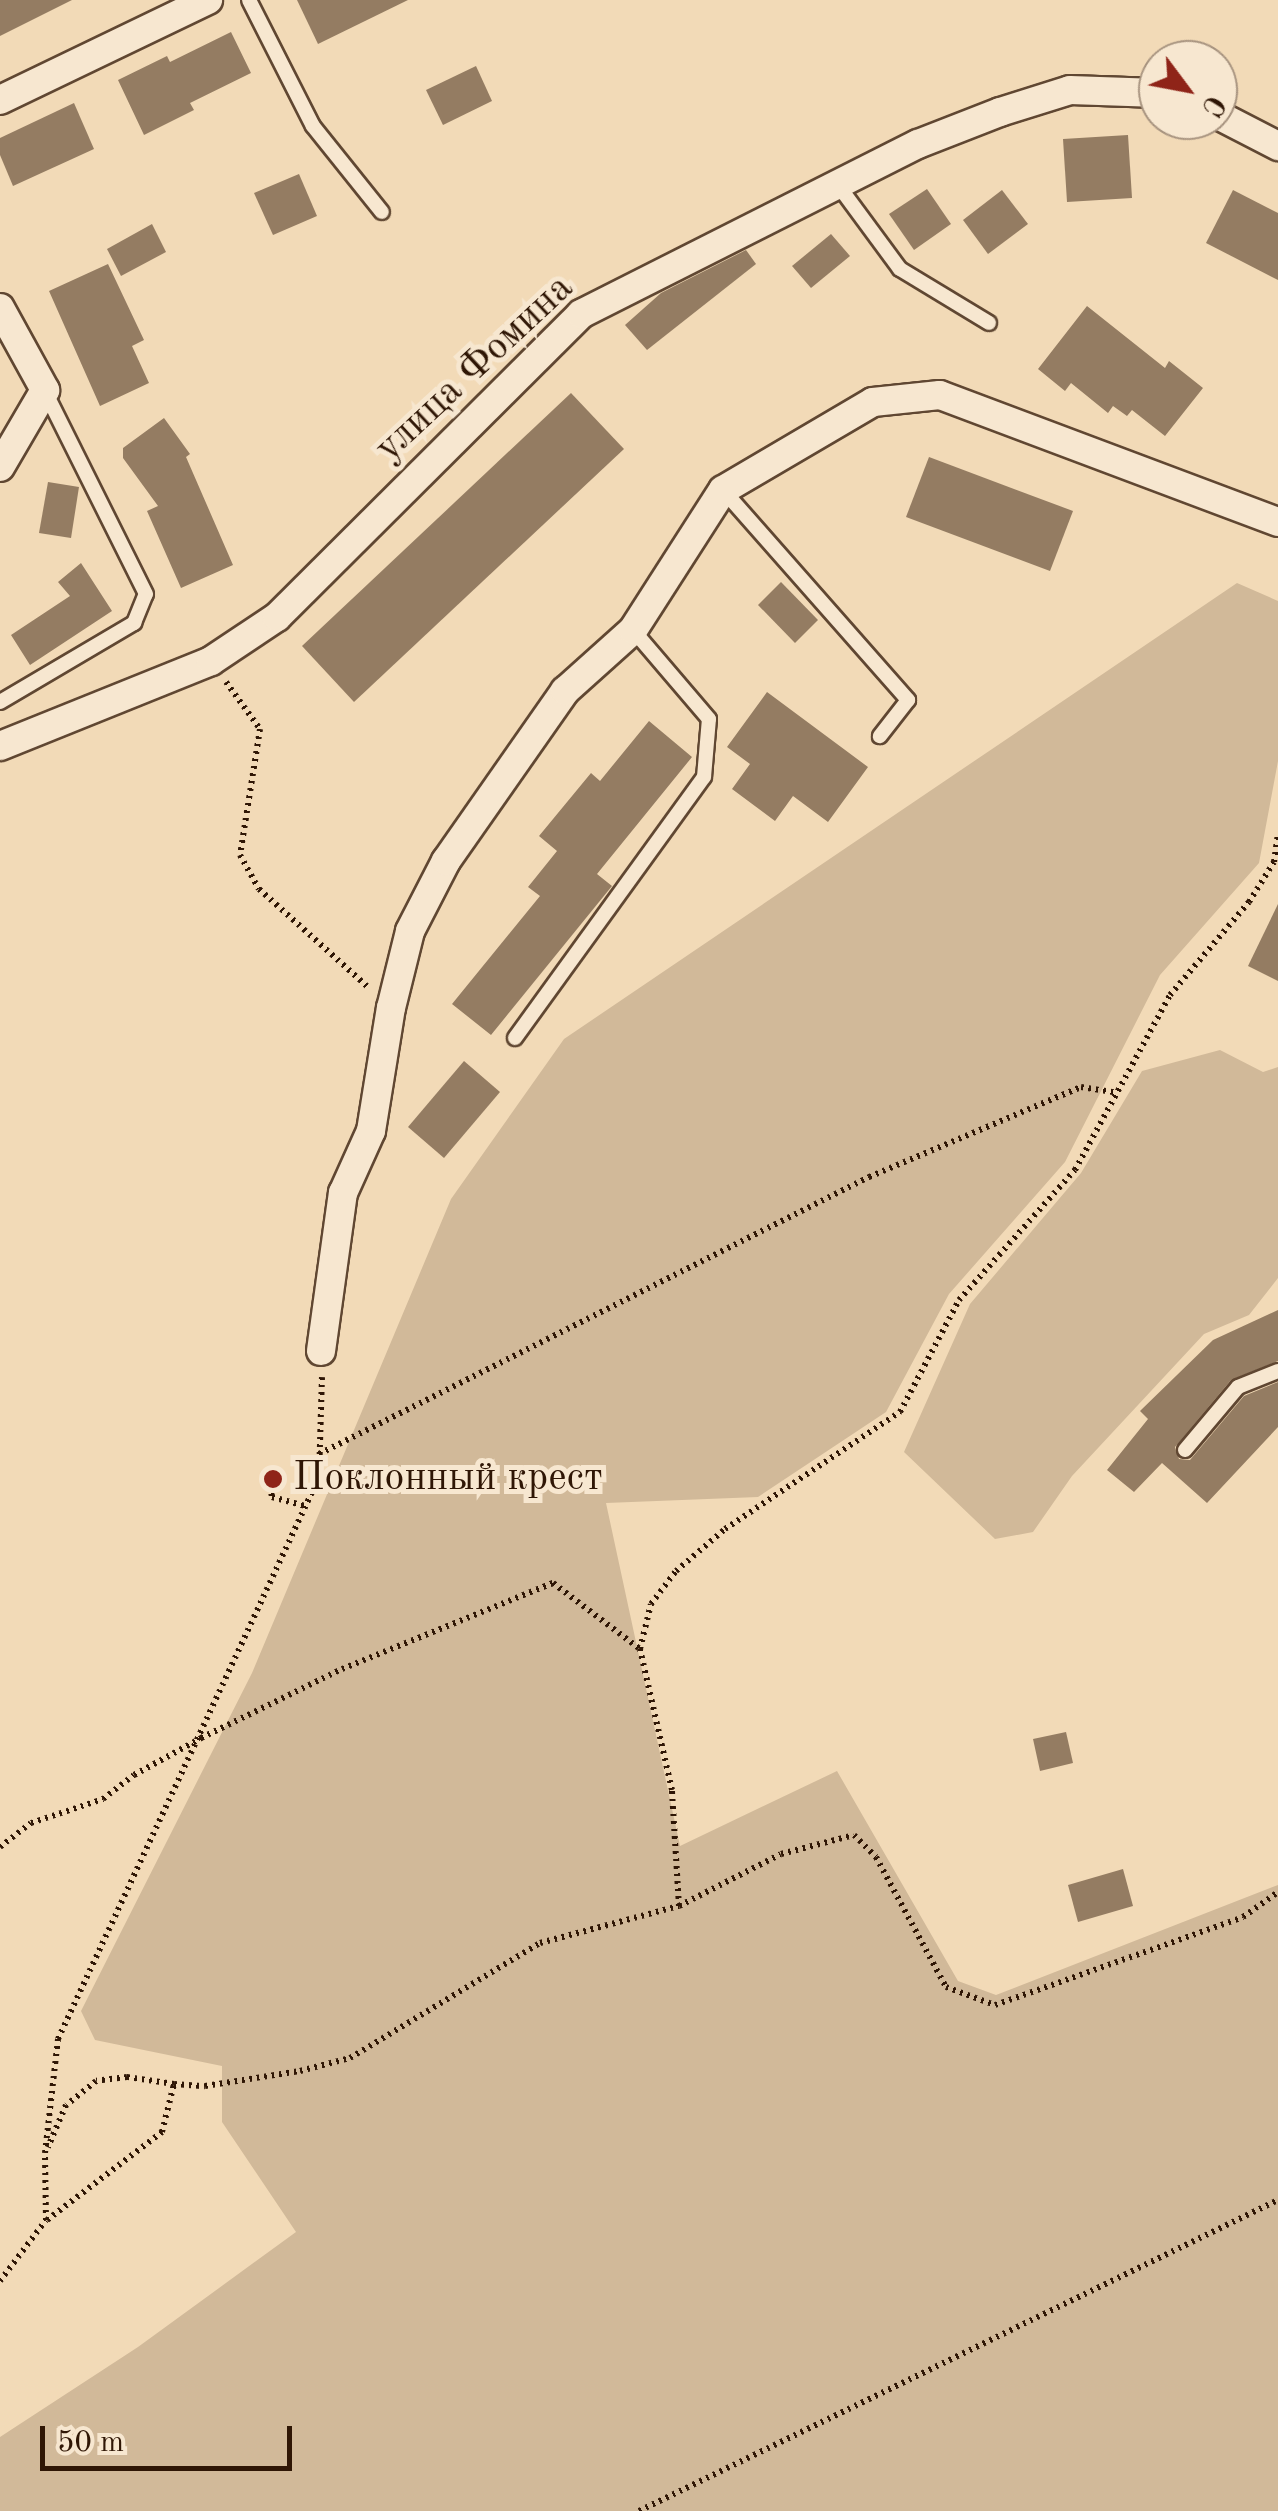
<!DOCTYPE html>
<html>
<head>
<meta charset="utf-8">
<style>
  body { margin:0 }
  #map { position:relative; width:1278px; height:2511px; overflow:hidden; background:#f2dab7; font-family:"Old Standard TT",serif }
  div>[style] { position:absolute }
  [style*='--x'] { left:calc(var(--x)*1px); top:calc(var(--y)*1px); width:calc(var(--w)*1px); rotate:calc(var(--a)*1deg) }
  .green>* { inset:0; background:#d1b999 }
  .building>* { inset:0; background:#947c62 }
  .path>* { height:6px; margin-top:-3px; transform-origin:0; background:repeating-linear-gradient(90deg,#2f1605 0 2.5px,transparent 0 7.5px) }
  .roads { filter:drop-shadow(2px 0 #604732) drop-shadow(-2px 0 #604732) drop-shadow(0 2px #604732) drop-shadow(0 -2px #604732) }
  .lane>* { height:14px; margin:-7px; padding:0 7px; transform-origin:7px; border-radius:7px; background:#f7e7d0 }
  .street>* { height:28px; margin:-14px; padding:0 14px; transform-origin:14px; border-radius:14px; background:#f7e7d0 }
  .dots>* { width:28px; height:28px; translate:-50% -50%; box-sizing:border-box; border:5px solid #f7e7d0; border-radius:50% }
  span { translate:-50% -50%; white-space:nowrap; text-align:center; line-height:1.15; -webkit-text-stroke:10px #f7e7d0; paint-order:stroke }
  .street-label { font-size:40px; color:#2f1605 }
  .poi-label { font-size:40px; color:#2f1605 }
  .left { translate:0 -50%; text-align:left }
  .north { position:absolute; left:1138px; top:40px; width:100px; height:100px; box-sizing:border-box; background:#f7e7d0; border:2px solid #a7937f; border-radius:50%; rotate:122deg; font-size:28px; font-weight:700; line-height:40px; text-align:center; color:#2f1605 }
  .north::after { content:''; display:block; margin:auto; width:35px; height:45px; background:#8f2418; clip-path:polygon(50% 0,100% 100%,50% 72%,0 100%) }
  .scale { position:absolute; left:40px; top:2426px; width:252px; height:45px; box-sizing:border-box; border:5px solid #2f1605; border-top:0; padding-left:12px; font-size:30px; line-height:35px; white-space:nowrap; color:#2f1605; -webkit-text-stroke:8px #f7e7d0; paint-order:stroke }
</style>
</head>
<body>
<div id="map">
  <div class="green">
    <i style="clip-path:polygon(1237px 583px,1278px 601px,1278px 761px,1259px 863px,1160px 975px,1065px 1162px,949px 1294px,886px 1412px,758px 1497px,606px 1503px,680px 1846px,837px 1771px,958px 1981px,996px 1995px,1278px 1885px,1278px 2511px,0 2511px,0 2437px,138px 2347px,296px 2232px,222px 2122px,222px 2066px,95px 2040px,81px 2011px,252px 1673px,451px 1199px,564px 1039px)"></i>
    <i style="clip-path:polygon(1220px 1050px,1263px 1072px,1278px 1067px,1278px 1278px,1249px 1315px,1204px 1334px,1072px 1476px,1033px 1532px,995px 1539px,904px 1452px,970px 1304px,1081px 1173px,1142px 1071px)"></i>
  </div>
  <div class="building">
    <i style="clip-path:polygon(0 0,72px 0,0 36px)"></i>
    <i style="clip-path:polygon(297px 0,408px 0,318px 44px)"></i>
    <i style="clip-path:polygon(231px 32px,251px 73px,190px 103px,194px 110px,144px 135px,118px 80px,167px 56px,170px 62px)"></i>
    <i style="clip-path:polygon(476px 66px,492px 101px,443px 125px,426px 90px)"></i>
    <i style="clip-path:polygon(74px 103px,94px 149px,13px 186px,0 155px,0 138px)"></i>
    <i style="clip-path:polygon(1128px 135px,1132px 198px,1067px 202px,1063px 139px)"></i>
    <i style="clip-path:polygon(299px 174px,317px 216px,273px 235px,254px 193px)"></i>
    <i style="clip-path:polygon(927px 189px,951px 224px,914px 250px,889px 214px)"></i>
    <i style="clip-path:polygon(1002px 190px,1028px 224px,988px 254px,963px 220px)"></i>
    <i style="clip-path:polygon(1233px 190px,1278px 213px,1278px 280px,1206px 243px)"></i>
    <i style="clip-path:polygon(152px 224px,166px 252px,121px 276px,107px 249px)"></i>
    <i style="clip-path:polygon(831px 234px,850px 256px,811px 288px,792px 266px)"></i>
    <i style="clip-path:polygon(746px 250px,756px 264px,647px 350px,625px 325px,661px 293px)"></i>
    <i style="clip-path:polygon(108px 264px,144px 340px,132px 346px,149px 383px,100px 406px,49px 291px)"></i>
    <i style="clip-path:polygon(1087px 306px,1165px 368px,1169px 361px,1203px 388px,1165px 436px,1132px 410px,1127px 416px,1113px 406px,1108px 413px,1071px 383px,1065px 391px,1038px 369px)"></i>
    <i style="clip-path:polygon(571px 393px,624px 449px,354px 702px,302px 646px)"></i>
    <i style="clip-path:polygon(164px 418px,190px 454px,186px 457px,233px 565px,181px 588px,147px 511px,158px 506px,123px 458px,123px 448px)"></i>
    <i style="clip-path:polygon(929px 457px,1073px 511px,1050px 571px,906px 517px)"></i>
    <i style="clip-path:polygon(48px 482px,79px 487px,71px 538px,39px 533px)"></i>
    <i style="clip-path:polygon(81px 563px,112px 611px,30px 665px,11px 635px,70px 596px,58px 582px)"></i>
    <i style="clip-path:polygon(781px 582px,818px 620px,795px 643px,758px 605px)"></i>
    <i style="clip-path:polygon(767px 692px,868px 767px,828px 822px,793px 796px,775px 821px,732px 789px,750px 764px,727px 747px)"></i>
    <i style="clip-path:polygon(649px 721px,692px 757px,597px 874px,612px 886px,491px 1035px,452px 1004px,540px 896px,528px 887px,557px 851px,539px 836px,591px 773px,600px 781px)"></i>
    <i style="clip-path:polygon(1278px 904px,1278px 981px,1248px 966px)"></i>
    <i style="clip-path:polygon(464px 1061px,500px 1092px,444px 1158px,408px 1127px)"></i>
    <i style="clip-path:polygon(1278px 1310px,1278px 1361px,1231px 1380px,1175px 1447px,1179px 1459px,1190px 1460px,1244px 1396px,1278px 1382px,1278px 1427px,1207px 1503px,1162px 1463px,1134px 1492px,1107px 1470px,1148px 1419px,1140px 1411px,1213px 1340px)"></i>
    <i style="clip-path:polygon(1066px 1732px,1073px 1763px,1040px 1771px,1033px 1739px)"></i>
    <i style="clip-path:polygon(1123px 1869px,1133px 1906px,1078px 1922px,1068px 1885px)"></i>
  </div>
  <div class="path">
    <i style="--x:226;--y:682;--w:58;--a:54.1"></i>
    <i style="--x:260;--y:729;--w:128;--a:99"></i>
    <i style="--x:240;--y:855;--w:39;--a:61"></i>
    <i style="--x:259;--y:889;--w:148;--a:42"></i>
    <i style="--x:319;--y:1454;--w:616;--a:-26.73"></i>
    <i style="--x:869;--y:1177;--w:230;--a:-23"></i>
    <i style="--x:1081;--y:1087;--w:36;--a:9"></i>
    <i style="--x:270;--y:1486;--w:11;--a:80"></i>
    <i style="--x:272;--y:1497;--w:35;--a:15"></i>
    <i style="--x:0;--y:1847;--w:39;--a:-38"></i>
    <i style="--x:31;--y:1823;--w:76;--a:-18.4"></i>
    <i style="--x:103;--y:1799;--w:39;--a:-38"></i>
    <i style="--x:134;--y:1775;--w:77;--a:-28.9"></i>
    <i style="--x:201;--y:1738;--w:157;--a:-26.1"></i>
    <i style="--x:342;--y:1669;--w:228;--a:-22.2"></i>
    <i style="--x:553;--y:1583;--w:109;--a:37.2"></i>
    <i style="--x:679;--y:1906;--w:116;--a:-93.5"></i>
    <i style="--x:672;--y:1790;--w:145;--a:-102.8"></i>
    <i style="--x:640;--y:1649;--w:46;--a:-76.3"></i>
    <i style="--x:651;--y:1604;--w:41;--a:-52.9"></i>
    <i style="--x:676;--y:1571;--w:65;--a:-40.6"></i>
    <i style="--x:725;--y:1529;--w:211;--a:-33.8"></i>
    <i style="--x:900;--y:1412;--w:127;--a:-62.2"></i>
    <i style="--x:959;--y:1300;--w:174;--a:-48.3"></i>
    <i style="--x:1075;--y:1170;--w:199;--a:-61.5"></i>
    <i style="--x:1170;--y:995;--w:122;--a:-49.7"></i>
    <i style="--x:1249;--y:902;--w:47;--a:-58"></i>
    <i style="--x:1274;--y:862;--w:29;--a:-82"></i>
    <i style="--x:174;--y:2084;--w:31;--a:4"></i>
    <i style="--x:205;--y:2086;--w:96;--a:-9"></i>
    <i style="--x:300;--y:2071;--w:52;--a:-14.6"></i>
    <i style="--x:350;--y:2058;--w:222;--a:-31.2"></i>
    <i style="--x:540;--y:1943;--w:144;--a:-14.9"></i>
    <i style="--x:679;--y:1906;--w:114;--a:-27"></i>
    <i style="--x:781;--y:1854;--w:75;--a:-14.6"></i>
    <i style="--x:854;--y:1835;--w:31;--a:45"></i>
    <i style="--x:876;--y:1857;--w:148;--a:61.7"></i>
    <i style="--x:946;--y:1987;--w:52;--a:20.2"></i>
    <i style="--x:995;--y:2005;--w:263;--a:-19.5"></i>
    <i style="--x:1243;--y:1917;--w:43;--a:-35.5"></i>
    <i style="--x:47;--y:2220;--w:145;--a:-37.4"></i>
    <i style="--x:162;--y:2132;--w:49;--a:-76"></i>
    <i style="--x:174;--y:2084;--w:48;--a:-171.5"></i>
    <i style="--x:127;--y:2077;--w:31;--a:173"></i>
    <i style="--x:96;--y:2081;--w:38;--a:141"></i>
    <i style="--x:66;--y:2105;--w:46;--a:113.2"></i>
    <i style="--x:0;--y:2281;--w:76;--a:-53"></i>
    <i style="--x:46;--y:2220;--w:67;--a:-90.9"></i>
    <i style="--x:45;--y:2153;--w:115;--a:-83.5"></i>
    <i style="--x:58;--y:2039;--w:620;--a:-65.09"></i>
    <i style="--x:319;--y:1477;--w:100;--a:-88.3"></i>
    <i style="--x:639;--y:2511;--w:711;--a:-25.95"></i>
  </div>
  <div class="roads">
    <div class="lane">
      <i style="--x:249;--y:0;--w:141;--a:63.1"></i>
      <i style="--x:313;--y:126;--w:110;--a:51.3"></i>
      <i style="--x:838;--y:185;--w:104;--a:53.6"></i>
      <i style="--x:900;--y:269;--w:104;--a:31.2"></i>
      <i style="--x:723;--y:490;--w:280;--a:48.6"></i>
      <i style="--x:908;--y:700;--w:46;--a:127.9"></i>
      <i style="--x:0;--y:702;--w:156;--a:-30.5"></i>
      <i style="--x:134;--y:623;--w:31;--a:-68"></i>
      <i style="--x:146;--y:594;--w:227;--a:-116.5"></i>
      <i style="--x:515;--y:1038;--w:322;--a:-54.1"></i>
      <i style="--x:704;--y:777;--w:58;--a:-85.1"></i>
      <i style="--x:709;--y:719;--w:117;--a:-130.5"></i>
      <i style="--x:1185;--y:1450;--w:82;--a:-49.9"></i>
      <i style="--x:1238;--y:1387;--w:43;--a:-21.8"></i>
    </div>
    <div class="street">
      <i style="--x:0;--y:100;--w:231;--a:-25.7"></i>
      <i style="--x:1218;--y:115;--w:68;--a:27.3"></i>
      <i style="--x:0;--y:308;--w:94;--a:61.2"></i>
      <i style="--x:45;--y:390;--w:89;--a:120.3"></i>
      <i style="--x:0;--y:746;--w:227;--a:-21.9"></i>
      <i style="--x:211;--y:661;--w:79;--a:-33.7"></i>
      <i style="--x:277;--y:617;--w:429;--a:-44.9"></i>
      <i style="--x:581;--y:314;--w:377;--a:-26.8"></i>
      <i style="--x:918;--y:144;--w:88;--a:-21.3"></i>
      <i style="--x:1000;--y:112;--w:73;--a:-17.4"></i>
      <i style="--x:1070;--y:90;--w:88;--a:2"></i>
      <i style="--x:321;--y:1351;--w:160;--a:-82.1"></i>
      <i style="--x:343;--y:1193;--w:68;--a:-65.7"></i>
      <i style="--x:371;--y:1131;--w:125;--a:-80.8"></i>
      <i style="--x:391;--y:1008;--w:79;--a:-76.1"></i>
      <i style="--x:410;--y:931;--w:79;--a:-62.8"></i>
      <i style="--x:446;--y:861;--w:208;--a:-55"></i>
      <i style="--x:565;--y:691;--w:91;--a:-41.9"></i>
      <i style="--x:633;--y:630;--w:166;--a:-57.3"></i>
      <i style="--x:723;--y:490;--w:174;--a:-30.4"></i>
      <i style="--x:873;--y:402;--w:67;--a:-6"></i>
      <i style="--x:940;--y:395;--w:361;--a:20.6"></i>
    </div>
  </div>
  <div class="dots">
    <i style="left:273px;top:1479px;background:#8f2418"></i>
  </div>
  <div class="street-label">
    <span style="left:475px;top:369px;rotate:-43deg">улица Фомина</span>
  </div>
  <div class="poi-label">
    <span class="left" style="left:293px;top:1479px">Поклонный крест</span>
  </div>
  <div class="north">С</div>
  <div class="scale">50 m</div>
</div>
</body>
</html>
